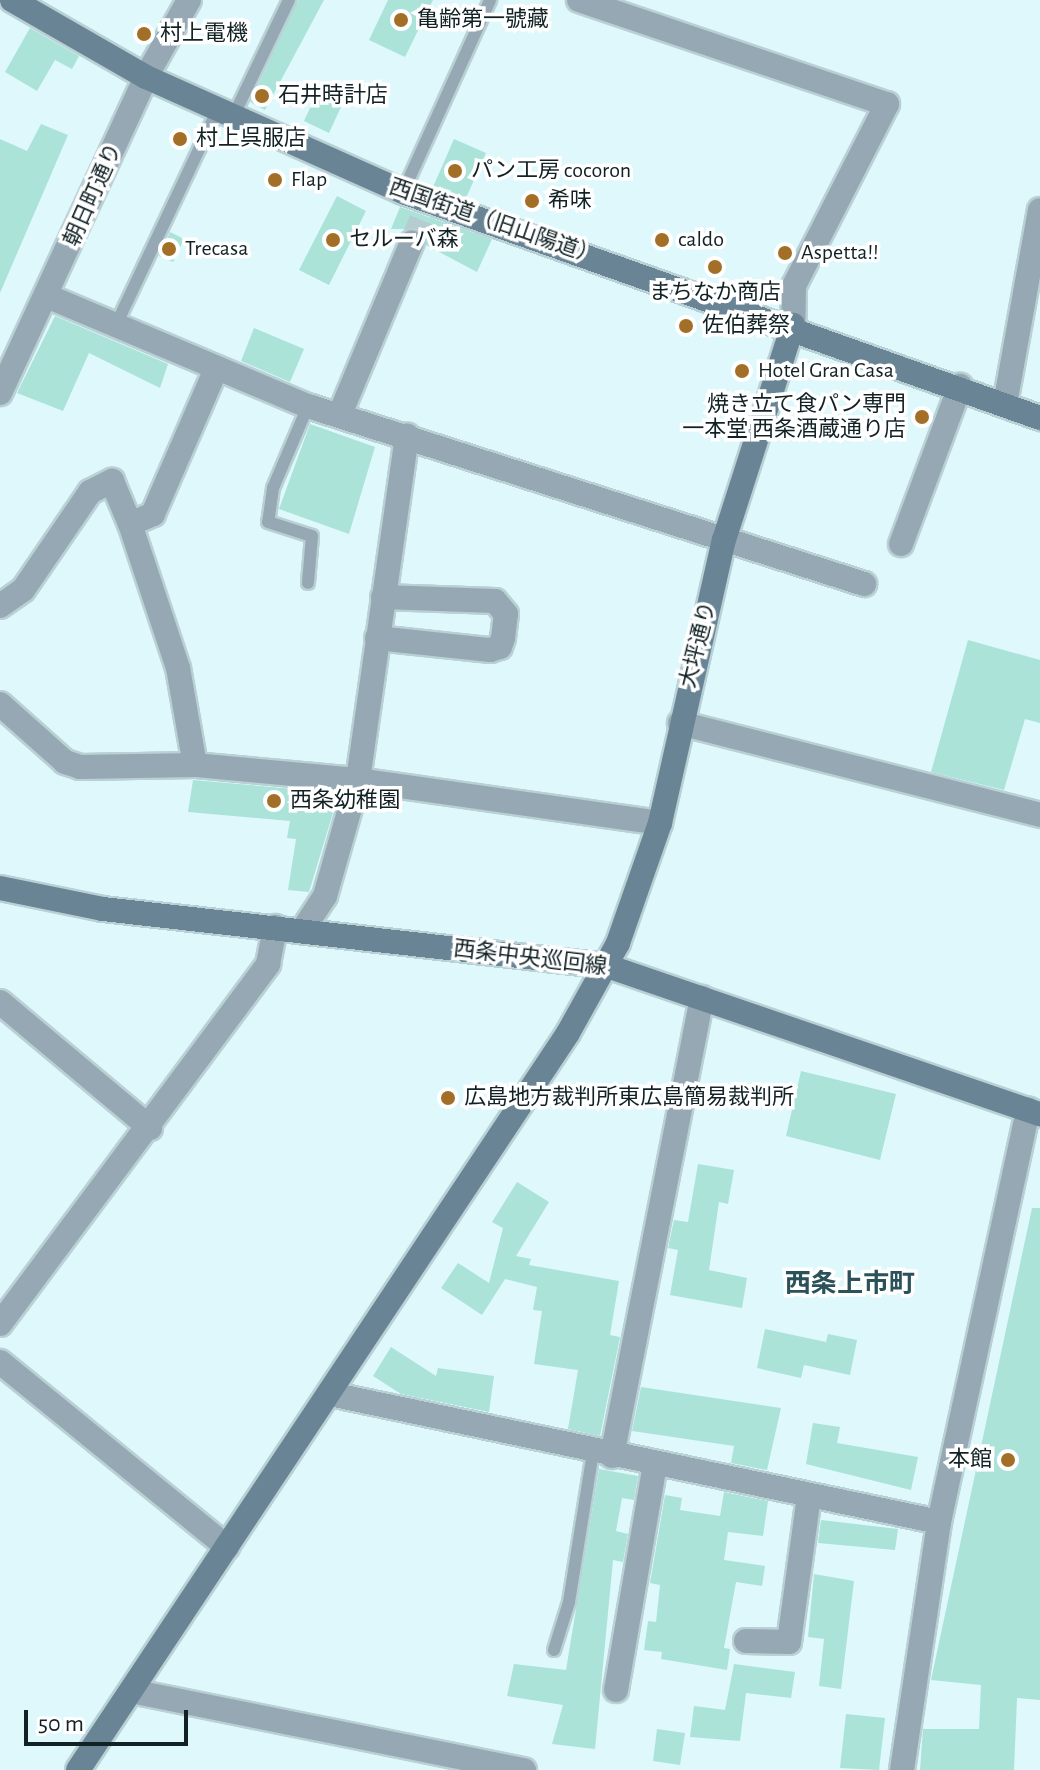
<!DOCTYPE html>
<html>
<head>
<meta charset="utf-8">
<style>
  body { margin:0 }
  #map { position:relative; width:1040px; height:1770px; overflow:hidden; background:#def8fc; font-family:"Alegreya Sans","Noto Sans JP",sans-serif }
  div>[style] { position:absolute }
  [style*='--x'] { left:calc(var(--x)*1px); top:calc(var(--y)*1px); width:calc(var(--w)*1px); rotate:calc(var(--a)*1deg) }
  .building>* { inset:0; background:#abe3d9 }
  .street-tunnel>* { height:24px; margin-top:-12px; transform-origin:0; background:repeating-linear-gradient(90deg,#b5cdd1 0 24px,transparent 0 36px) }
  .roads { filter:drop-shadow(2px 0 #b9d1d5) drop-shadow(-2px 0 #b9d1d5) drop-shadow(0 2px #b9d1d5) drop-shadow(0 -2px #b9d1d5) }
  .lane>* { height:12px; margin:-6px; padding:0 6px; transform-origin:6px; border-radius:6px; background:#96a8b4 }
  .street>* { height:24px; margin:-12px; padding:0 12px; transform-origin:12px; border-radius:12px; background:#96a8b4 }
  .secondary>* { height:24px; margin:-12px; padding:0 12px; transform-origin:12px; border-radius:12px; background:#698495 }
  .dots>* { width:22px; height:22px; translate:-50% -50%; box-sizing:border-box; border:4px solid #fff; border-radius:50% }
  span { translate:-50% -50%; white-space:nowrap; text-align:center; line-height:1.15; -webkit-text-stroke:7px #fff; paint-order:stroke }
  .poi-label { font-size:22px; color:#112124 }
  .left { translate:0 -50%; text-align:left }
  .right { translate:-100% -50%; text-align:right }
  .street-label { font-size:22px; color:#112124 }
  .quarter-label { font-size:26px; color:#2b5259; font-weight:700 }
  .scale { position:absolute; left:24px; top:1710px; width:164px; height:36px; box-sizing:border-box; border:4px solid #112124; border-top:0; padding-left:10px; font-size:24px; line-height:28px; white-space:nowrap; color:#112124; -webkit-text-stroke:6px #fff; paint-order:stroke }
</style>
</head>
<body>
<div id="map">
  <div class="building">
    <i style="clip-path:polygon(298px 0,324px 0,265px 110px,250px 102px)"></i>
    <i style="clip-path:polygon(388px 0,433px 0,405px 57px,369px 40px)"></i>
    <i style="clip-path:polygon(30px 28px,79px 56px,72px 69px,55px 60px,37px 91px,5px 72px)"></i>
    <i style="clip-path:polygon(321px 84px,346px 96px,329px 133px,304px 121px)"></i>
    <i style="clip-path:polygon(41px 124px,68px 135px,0 293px,0 139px,27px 151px)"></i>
    <i style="clip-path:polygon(454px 139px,486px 153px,466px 198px,433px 187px)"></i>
    <i style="clip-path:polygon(337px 196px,366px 211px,329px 285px,299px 270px)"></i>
    <i style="clip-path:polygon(400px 207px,492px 239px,477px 272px,426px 245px,418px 229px,391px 229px)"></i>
    <i style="clip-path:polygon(170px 232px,184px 239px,173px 262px,159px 256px)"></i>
    <i style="clip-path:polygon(55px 316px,168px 364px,160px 388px,89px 353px,63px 411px,17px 393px)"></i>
    <i style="clip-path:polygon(254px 328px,304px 349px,290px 382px,241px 361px)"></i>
    <i style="clip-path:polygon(310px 424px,375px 447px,349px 534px,279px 509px)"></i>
    <i style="clip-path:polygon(968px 640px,1040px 660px,1040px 723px,1025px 719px,1004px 790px,931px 772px)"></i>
    <i style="clip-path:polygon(193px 780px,339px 793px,309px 892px,288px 890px,296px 839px,287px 838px,290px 821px,188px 812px)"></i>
    <i style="clip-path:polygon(801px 1071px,896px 1094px,880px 1160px,786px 1136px)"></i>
    <i style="clip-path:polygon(698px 1164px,734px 1170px,728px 1204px,719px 1202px,709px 1270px,747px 1278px,742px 1308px,670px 1295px,678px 1250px,668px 1248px,674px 1220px,688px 1222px)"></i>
    <i style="clip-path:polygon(517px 1182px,549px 1202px,516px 1256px,531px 1259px,529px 1265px,619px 1281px,610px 1335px,620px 1337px,600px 1436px,568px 1429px,578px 1370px,534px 1364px,542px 1311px,533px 1310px,537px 1287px,505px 1279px,482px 1315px,441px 1288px,458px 1263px,489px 1283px,503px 1228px,492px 1222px)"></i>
    <i style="clip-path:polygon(1032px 1208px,1040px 1208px,1040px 1700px,1017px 1698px,1014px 1770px,920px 1770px,923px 1729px,979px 1729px,981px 1685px,931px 1680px)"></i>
    <i style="clip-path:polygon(765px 1329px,826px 1342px,828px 1334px,857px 1340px,850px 1375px,804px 1365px,801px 1378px,757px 1368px)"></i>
    <i style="clip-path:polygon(391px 1347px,436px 1376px,438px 1368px,494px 1376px,489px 1412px,401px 1394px,373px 1376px)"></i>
    <i style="clip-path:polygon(641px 1387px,781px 1408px,767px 1470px,731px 1463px,734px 1446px,632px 1431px)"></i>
    <i style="clip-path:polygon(813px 1423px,840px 1427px,837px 1443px,918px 1457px,911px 1490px,806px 1464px)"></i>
    <i style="clip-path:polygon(599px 1469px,638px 1476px,634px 1500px,622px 1498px,616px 1531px,628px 1534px,623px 1562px,613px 1560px,595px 1749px,552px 1744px,563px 1705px,507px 1696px,514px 1664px,566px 1670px)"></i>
    <i style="clip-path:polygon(724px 1492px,768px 1501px,763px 1536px,728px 1532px,724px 1560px,765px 1566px,762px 1586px,736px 1582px,724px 1648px,730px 1649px,727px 1670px,661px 1659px,662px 1652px,644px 1650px,648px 1621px,656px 1622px,660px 1585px,650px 1583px,665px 1495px,682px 1498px,680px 1510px,720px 1516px)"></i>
    <i style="clip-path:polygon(821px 1520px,898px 1529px,895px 1550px,818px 1543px)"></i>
    <i style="clip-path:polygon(814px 1574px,854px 1581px,841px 1689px,819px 1686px,824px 1639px,808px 1637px)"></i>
    <i style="clip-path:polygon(734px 1664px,795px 1672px,791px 1698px,746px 1693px,740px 1741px,690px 1737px,694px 1706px,725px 1710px)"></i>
    <i style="clip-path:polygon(846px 1714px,885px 1718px,879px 1770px,840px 1768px)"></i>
    <i style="clip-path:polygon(657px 1729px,685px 1733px,680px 1765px,653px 1761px)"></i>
  </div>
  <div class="street-tunnel">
    <i style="--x:412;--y:242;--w:44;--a:-67.5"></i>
  </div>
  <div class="roads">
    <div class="lane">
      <i style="--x:232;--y:119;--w:132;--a:-64.4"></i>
      <i style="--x:403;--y:192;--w:211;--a:-65.6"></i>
      <i style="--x:116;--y:325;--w:237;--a:-64.7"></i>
      <i style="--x:308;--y:406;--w:89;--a:113.1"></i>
      <i style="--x:273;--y:488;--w:34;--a:98"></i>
      <i style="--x:268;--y:522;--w:46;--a:17.7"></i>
      <i style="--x:312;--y:536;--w:47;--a:94.9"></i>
      <i style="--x:554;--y:1650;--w:50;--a:-72.6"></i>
      <i style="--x:569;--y:1602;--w:152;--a:-80.9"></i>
    </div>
    <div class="street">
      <i style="--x:579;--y:0;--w:325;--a:18.7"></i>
      <i style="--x:887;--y:104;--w:204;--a:117.1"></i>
      <i style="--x:794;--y:286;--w:39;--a:91"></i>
      <i style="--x:47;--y:296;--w:283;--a:22.9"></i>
      <i style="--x:308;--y:406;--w:584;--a:17.75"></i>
      <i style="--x:0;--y:393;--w:348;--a:-65.2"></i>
      <i style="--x:146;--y:77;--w:88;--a:-60.8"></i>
      <i style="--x:1005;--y:404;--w:197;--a:-79.8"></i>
      <i style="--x:340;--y:414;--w:186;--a:-67.3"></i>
      <i style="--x:901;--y:544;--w:169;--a:-69.5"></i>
      <i style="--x:0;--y:606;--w:28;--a:-35"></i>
      <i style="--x:23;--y:590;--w:119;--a:-55.6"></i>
      <i style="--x:90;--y:492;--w:25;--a:-27"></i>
      <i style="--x:112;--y:481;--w:47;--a:67.3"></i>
      <i style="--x:377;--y:638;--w:114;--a:6.1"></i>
      <i style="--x:490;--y:650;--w:10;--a:-17"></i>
      <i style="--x:500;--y:647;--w:9;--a:-72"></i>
      <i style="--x:503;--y:638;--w:24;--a:-83"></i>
      <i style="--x:506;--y:614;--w:17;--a:-130"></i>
      <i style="--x:495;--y:601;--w:112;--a:-178"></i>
      <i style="--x:0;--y:704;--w:87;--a:41.7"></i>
      <i style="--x:65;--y:762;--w:16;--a:18"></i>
      <i style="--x:80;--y:767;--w:115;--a:-1"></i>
      <i style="--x:195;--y:765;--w:164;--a:5.3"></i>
      <i style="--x:358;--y:780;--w:305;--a:8.1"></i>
      <i style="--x:680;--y:723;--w:372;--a:14.3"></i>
      <i style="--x:195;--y:765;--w:98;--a:-99.9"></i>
      <i style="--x:178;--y:668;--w:152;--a:-108.4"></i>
      <i style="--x:130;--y:524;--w:25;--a:-23"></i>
      <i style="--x:153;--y:514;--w:158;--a:-66.5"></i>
      <i style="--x:302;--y:931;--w:42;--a:-56.7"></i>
      <i style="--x:325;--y:896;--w:121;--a:-74.1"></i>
      <i style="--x:358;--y:780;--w:348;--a:-81.9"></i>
      <i style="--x:0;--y:1002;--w:196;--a:40"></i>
      <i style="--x:0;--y:1324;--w:449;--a:-53.3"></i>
      <i style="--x:268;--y:964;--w:38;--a:-79"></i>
      <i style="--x:0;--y:1362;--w:293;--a:39.2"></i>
      <i style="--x:330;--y:1394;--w:622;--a:11.87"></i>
      <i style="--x:612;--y:1456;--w:467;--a:-78.9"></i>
      <i style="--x:746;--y:1641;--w:43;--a:1.3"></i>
      <i style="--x:789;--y:1642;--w:147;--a:-82.2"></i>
      <i style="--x:616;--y:1690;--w:228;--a:-80.2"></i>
      <i style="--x:131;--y:1691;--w:401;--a:11.4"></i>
      <i style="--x:902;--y:1770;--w:251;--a:-81.5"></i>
      <i style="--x:939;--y:1522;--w:422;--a:-77.8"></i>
    </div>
    <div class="secondary">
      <i style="--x:12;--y:0;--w:155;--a:29.9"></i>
      <i style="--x:146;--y:77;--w:282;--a:24.1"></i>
      <i style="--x:403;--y:192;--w:676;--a:19.53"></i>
      <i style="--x:0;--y:888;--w:105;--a:11.5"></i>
      <i style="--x:103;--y:909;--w:507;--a:6.45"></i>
      <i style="--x:607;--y:966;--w:458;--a:18.9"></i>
      <i style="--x:78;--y:1770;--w:885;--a:-56.38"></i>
      <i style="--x:568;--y:1033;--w:103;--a:-60.9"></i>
      <i style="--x:618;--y:943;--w:127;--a:-70.7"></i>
      <i style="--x:660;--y:823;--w:290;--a:-77.3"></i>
      <i style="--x:724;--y:540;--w:226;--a:-72.2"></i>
    </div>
  </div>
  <div class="dots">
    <i style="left:401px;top:20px;background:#a36f27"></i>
    <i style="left:144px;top:34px;background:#a36f27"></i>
    <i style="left:262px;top:96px;background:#a36f27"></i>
    <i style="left:180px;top:139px;background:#a36f27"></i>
    <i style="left:455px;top:171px;background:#a36f27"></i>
    <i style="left:275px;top:180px;background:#a36f27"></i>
    <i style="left:532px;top:201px;background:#a36f27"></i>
    <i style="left:333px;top:240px;background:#a36f27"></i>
    <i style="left:662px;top:240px;background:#a36f27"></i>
    <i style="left:169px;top:249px;background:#a36f27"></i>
    <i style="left:785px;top:253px;background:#a36f27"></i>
    <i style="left:715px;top:267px;background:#a36f27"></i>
    <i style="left:686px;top:326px;background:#a36f27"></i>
    <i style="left:742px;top:371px;background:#a36f27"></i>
    <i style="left:922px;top:417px;background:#a36f27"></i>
    <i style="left:274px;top:801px;background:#a36f27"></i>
    <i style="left:448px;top:1098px;background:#a36f27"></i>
    <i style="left:1008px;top:1460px;background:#a36f27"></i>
  </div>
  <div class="poi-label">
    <span class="left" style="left:417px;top:20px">亀齢第一號藏</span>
    <span class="left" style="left:160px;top:34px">村上電機</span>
    <span class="left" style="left:278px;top:96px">石井時計店</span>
    <span class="left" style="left:196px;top:139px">村上呉服店</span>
    <span class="left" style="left:471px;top:171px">パン工房 cocoron</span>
    <span class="left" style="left:291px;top:180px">Flap</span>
    <span class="left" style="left:548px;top:201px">希味</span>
    <span class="left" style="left:349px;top:240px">セルーバ森</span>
    <span class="left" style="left:678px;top:240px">caldo</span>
    <span class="left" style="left:185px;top:249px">Trecasa</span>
    <span class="left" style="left:801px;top:253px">Aspetta!!</span>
    <span style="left:715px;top:293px">まちなか商店</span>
    <span class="left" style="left:702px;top:326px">佐伯葬祭</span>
    <span class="left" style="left:758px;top:371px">Hotel Gran Casa</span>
    <span class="right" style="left:906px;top:417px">焼き立て食パン専門<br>一本堂 西条酒蔵通り店</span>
    <span class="left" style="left:290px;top:801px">西条幼稚園</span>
    <span class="left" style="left:464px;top:1098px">広島地方裁判所東広島簡易裁判所</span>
    <span class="right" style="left:992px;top:1460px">本館</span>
  </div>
  <div class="street-label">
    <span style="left:93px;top:195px;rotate:-66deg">朝日町通り</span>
    <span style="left:494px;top:222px;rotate:19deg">西国街道（旧山陽道）</span>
    <span style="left:698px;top:645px;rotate:-76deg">大坪通り</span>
    <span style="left:530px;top:958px;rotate:7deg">西条中央巡回線</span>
  </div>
  <div class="quarter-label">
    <span style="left:850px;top:1285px">西条上市町</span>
  </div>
  <div class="scale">50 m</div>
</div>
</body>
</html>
